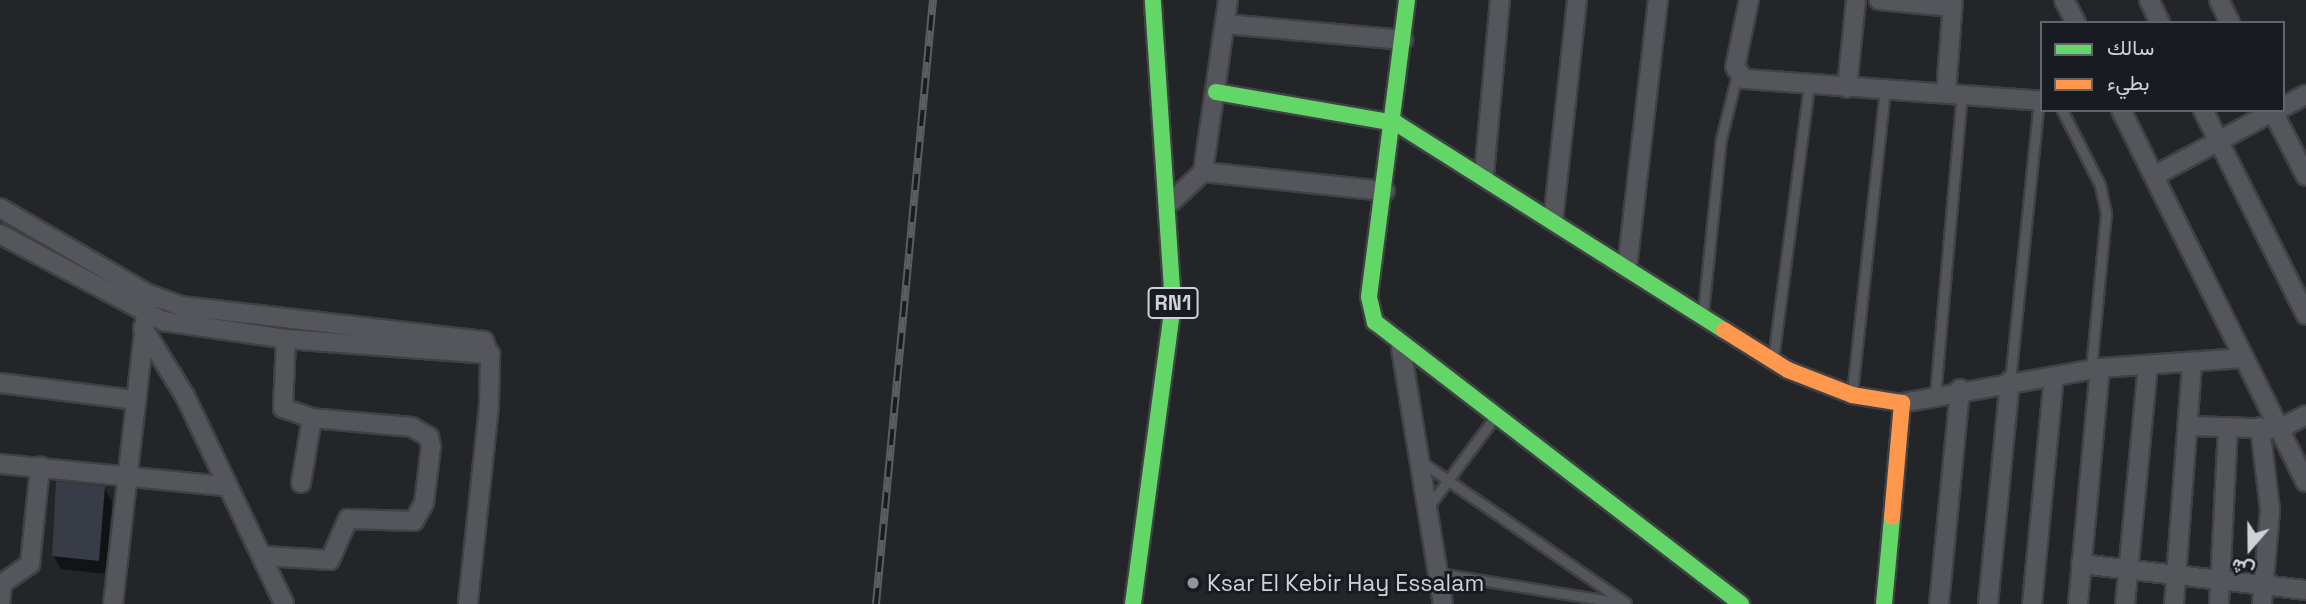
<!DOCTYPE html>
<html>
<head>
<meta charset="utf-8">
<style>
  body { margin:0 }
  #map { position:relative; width:2306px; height:604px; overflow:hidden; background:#232529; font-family:"Space Grotesk",Vazirmatn,sans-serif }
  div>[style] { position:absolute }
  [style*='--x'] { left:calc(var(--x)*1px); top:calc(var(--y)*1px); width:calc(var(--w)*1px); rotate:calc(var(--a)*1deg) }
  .shadow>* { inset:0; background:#0007 }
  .building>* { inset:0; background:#383c47 }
  .roads { filter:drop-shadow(2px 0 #404144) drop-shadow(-2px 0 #404144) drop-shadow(0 2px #404144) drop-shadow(0 -2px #404144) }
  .lane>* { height:9px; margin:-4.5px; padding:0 4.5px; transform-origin:4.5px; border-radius:4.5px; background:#55565b }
  .street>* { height:18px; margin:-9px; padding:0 9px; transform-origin:9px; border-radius:9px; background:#55565b }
  .fast>* { height:16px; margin:-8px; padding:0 8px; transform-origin:8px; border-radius:8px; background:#63d668 }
  .slow>* { height:16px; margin:-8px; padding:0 8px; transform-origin:8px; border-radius:8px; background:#ff974d }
  .rail>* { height:8px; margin-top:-4px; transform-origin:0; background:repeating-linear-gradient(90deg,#181b21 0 16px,#5c5d5f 0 32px); box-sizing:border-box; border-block:2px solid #5c5d5f }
  .dots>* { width:19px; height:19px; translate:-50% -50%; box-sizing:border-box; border:4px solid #181b21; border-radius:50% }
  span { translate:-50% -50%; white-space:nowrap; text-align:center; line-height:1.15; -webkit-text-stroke:6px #181b21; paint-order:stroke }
  .shield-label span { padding:2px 5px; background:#181b21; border:2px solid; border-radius:5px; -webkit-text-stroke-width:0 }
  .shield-label { font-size:21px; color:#d0d2d7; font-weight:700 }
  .poi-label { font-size:23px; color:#d0d2d7 }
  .left { translate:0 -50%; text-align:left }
  .legend { position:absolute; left:2040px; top:21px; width:245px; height:91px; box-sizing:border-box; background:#181b21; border:2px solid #62646a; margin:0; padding:9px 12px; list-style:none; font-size:21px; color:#d0d2d7 }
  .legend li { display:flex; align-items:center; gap:14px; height:35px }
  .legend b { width:35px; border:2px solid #62646a }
  .north { position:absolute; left:2215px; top:513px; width:70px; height:70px; -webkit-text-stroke:5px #181b21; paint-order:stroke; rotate:200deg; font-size:19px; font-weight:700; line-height:28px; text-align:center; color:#d0d2d7 }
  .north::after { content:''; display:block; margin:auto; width:24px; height:32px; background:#d0d2d7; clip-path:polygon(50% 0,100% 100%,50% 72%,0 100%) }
</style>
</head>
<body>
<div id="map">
  <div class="shadow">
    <i style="clip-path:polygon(104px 487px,112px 501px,106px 574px,61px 569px,53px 555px)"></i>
  </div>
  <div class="building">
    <i style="clip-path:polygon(56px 481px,105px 486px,99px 561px,52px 556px)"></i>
  </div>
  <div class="roads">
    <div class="lane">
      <i style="--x:2062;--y:110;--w:84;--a:63.1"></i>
      <i style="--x:2100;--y:185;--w:29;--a:78"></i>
      <i style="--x:2106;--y:213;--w:157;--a:95.5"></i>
      <i style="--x:1703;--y:312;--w:174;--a:-84.1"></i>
      <i style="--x:1721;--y:139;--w:66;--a:-76"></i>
      <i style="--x:1773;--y:359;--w:276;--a:-82.5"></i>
      <i style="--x:2010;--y:381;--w:281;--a:-84.1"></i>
      <i style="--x:1852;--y:393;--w:304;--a:-83.8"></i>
      <i style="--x:1935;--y:395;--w:302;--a:-84.9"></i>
      <i style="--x:1420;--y:461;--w:250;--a:34.6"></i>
      <i style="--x:1428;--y:507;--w:111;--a:-53.4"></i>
      <i style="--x:1438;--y:573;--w:186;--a:9.3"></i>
    </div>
    <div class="street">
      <i style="--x:1749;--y:0;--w:68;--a:101.8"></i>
      <i style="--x:1735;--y:67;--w:15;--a:53"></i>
      <i style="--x:1744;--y:79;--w:299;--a:4.2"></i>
      <i style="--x:1879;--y:0;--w:73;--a:5.5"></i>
      <i style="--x:2064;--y:0;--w:26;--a:62"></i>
      <i style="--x:2149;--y:0;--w:25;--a:64"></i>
      <i style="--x:2219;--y:0;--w:25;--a:64"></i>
      <i style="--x:1225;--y:24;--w:179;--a:5.1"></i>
      <i style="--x:1847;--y:88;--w:88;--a:-84.2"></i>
      <i style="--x:1946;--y:93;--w:93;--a:-85.7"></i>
      <i style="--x:2283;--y:107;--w:26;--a:-28"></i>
      <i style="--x:2121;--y:110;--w:415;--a:63.6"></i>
      <i style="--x:2203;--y:110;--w:229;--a:63.3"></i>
      <i style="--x:2272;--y:110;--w:74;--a:62.7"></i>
      <i style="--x:1203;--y:172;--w:174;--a:-81.7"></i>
      <i style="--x:1484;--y:175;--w:176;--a:-84.8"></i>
      <i style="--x:2154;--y:176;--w:139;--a:-28.4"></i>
      <i style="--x:1170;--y:203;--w:45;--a:-43.2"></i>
      <i style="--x:1203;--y:172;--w:183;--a:6"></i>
      <i style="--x:0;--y:208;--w:171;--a:30.2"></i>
      <i style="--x:148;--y:294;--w:35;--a:20"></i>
      <i style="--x:181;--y:306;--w:305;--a:6.6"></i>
      <i style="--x:484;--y:341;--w:18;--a:71"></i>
      <i style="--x:490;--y:358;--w:48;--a:91.2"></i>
      <i style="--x:489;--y:406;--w:199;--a:96.1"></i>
      <i style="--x:1553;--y:221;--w:222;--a:-83.8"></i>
      <i style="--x:0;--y:234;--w:185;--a:28.1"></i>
      <i style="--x:163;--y:321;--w:124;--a:8.3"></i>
      <i style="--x:286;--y:339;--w:205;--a:4.2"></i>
      <i style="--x:1627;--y:268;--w:270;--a:-83.4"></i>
      <i style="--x:143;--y:328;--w:80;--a:58.3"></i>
      <i style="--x:185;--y:396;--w:230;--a:64.5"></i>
      <i style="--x:1401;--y:348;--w:259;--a:80.7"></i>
      <i style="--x:0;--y:383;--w:135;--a:7.2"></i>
      <i style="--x:1902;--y:403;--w:201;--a:-10"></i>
      <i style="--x:2100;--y:368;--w:144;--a:-4"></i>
      <i style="--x:2191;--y:426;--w:88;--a:2"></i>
      <i style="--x:2279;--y:429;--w:30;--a:-27"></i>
      <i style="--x:2260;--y:427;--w:84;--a:83.1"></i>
      <i style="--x:2270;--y:510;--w:94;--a:94.9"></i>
      <i style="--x:0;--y:464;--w:226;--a:5.6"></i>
      <i style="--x:301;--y:483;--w:66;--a:-80.4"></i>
      <i style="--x:263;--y:556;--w:67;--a:3.4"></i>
      <i style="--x:330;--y:560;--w:45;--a:-66.3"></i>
      <i style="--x:348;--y:519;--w:66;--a:1.7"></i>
      <i style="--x:414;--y:521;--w:21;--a:-61"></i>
      <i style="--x:424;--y:503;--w:56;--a:-82.9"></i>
      <i style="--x:431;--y:447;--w:10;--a:-101"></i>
      <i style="--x:429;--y:437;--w:20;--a:-150"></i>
      <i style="--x:412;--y:427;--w:100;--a:-174.9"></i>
      <i style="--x:312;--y:418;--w:31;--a:-161"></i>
      <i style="--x:283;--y:408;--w:69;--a:-87.5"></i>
      <i style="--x:2081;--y:564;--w:226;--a:6.6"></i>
      <i style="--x:0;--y:585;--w:37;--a:-35"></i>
      <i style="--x:30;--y:564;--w:98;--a:-84.1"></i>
      <i style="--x:0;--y:604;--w:18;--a:-84"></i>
      <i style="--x:113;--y:604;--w:302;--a:-83.5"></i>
      <i style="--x:1939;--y:604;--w:216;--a:-84.4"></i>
      <i style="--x:1988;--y:604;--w:224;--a:-84.4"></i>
      <i style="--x:2032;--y:604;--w:229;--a:-84.5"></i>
      <i style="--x:2078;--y:604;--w:237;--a:-84.7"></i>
      <i style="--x:2125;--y:604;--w:240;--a:-84.5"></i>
      <i style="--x:2174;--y:604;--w:243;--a:-85.7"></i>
      <i style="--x:2219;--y:604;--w:177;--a:-87.1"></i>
    </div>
    <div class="fast">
      <i style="--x:1407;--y:0;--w:299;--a:97.3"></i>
      <i style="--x:1369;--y:297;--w:26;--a:77"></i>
      <i style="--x:1375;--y:322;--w:462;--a:37.6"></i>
      <i style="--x:1216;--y:92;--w:183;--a:9.8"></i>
      <i style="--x:1396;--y:123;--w:388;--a:32.3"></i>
      <i style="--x:1133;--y:604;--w:303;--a:-82.4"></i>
      <i style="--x:1173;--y:304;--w:305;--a:-93.8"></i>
      <i style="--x:1884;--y:604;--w:87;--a:-84.7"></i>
    </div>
    <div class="slow">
      <i style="--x:1724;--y:330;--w:75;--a:32"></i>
      <i style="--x:1788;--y:370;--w:69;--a:21.3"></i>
      <i style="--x:1852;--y:395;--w:51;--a:9.1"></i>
      <i style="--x:1902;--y:403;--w:114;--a:95"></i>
    </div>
  </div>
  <div class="rail">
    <i style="--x:876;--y:604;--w:607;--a:-84.61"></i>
  </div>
  <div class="dots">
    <i style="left:1193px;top:583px;background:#93959a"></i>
  </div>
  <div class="shield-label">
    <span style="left:1173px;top:303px">RN1</span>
  </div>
  <div class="poi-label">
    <span class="left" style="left:1207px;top:583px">Ksar El Kebir Hay Essalam</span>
  </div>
  <ul class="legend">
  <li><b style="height:9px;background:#63d668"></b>سالك</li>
  <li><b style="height:9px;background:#ff974d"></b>بطيء</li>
  </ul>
  <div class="north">ش</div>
</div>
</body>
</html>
